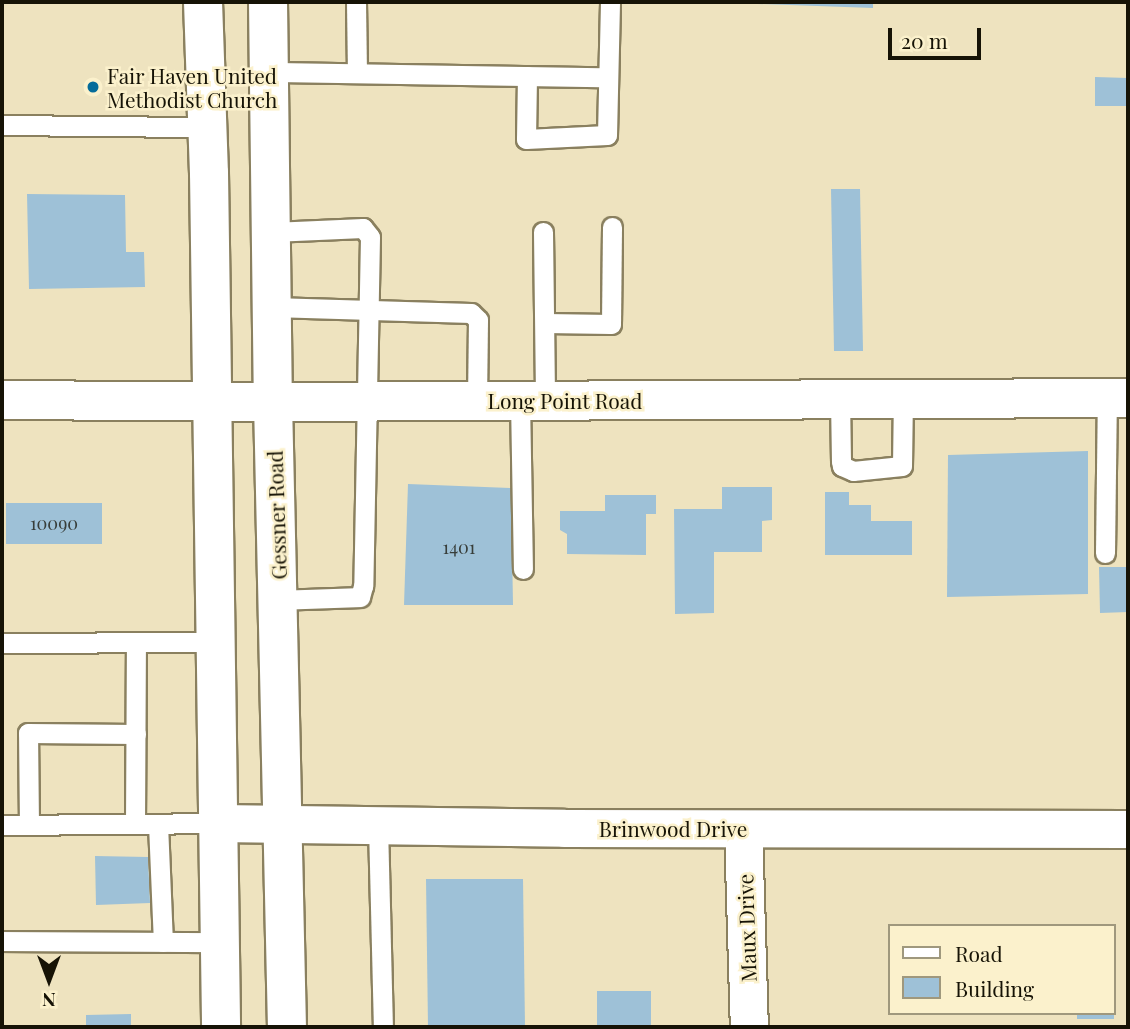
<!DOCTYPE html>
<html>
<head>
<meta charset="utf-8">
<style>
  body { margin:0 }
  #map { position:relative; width:1130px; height:1029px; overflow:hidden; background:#eee3bf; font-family:"Playfair Display",serif }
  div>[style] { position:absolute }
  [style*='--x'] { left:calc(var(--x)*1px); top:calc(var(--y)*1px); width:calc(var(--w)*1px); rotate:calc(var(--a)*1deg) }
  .building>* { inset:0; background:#9ec1d7 }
  .roads { filter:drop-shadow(2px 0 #8a805f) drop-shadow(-2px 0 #8a805f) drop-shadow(0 2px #8a805f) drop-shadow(0 -2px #8a805f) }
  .service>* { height:19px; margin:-9.5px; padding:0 9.5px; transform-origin:9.5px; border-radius:9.5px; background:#fff }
  .minor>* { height:37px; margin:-18.5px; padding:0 18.5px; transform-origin:18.5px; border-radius:18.5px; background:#fff }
  .tertiary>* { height:38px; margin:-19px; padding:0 19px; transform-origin:19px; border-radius:19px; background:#fff }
  .secondary>* { height:38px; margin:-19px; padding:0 19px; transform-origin:19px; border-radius:19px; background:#fff }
  .dots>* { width:19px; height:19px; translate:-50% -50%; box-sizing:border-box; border:4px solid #fbf1cc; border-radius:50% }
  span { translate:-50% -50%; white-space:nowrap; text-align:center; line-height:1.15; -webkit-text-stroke:5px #fbf1cc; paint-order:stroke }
  .number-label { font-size:18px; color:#383e3a }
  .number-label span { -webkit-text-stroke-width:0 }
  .poi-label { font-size:21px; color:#161306 }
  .left { translate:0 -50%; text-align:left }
  .street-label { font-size:21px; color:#161306 }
  .frame { position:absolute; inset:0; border:4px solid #161306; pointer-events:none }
  .legend { position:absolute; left:888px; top:924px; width:228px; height:91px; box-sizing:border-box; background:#fbf1cc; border:2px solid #9f987d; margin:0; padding:9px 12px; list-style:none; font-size:21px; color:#161306 }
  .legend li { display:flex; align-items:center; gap:14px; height:35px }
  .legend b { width:35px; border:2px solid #9f987d }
  .north { position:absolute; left:14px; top:945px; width:70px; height:70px; -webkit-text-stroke:5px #fbf1cc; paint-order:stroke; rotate:180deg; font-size:19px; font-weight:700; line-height:28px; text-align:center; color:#161306 }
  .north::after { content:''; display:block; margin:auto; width:24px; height:32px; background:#161306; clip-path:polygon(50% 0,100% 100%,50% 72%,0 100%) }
  .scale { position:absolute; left:888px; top:28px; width:93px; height:32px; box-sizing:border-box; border:4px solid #161306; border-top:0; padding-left:9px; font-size:21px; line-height:24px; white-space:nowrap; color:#161306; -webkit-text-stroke:5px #fbf1cc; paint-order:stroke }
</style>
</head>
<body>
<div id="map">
  <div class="building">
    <i style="clip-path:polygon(704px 2px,873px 2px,873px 8px)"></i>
    <i style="clip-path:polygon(1095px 77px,1128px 78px,1128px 106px,1095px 106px)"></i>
    <i style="clip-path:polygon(831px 189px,860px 189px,863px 351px,834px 351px)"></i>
    <i style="clip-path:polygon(27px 194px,125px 195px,126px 252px,144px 252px,145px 287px,29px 289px)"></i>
    <i style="clip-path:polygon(1088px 451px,1088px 594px,947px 597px,948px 455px)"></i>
    <i style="clip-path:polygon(408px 484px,511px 488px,513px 605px,404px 605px)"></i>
    <i style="clip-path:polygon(722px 487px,772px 487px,772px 520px,762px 521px,762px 552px,714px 552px,714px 613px,675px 614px,674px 509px,722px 509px)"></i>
    <i style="clip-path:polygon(825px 492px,849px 492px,849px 505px,871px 505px,871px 521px,912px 521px,912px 555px,825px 555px)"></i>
    <i style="clip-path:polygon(605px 495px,656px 495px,656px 514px,646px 514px,646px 555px,567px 554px,567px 534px,560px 530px,560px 511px,605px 511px)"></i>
    <i style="clip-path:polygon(6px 503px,102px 503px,102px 544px,6px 544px)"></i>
    <i style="clip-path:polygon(1099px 567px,1128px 567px,1128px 612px,1100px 613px)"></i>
    <i style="clip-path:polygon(95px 856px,148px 857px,150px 903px,96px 905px)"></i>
    <i style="clip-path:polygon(426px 879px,523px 879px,525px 1027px,428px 1027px)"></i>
    <i style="clip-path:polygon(597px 991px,651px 991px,651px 1027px,597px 1027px)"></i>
    <i style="clip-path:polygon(1077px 1013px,1114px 1013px,1114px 1019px,1077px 1019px)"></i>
    <i style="clip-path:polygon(131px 1014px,131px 1027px,86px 1027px,86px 1015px)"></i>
  </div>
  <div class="roads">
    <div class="service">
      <i style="--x:356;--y:2;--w:71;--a:89.2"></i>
      <i style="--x:270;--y:72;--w:337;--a:0.9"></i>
      <i style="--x:527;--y:76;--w:63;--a:90.9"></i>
      <i style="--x:526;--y:139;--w:81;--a:-2.8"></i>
      <i style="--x:607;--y:135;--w:133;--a:-88.7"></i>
      <i style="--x:2;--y:125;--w:206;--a:0.6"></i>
      <i style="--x:272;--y:232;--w:91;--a:-2.5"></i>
      <i style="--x:363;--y:228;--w:11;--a:52"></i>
      <i style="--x:370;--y:237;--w:349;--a:91.1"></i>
      <i style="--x:363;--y:586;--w:11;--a:105"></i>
      <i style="--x:360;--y:597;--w:82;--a:177.9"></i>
      <i style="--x:543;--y:232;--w:168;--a:89.3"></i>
      <i style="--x:272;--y:307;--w:199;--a:1.7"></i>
      <i style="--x:471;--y:313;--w:10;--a:45"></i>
      <i style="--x:478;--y:320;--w:80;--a:90.7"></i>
      <i style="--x:545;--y:323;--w:66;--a:0.9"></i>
      <i style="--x:611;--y:324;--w:97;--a:-89.4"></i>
      <i style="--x:840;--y:398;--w:63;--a:89.1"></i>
      <i style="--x:841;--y:461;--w:5;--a:79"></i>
      <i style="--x:842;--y:466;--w:12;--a:24"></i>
      <i style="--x:853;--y:471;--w:49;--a:-5.8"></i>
      <i style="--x:902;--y:466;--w:68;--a:-89.2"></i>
      <i style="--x:520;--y:400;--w:169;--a:89"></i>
      <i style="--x:1105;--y:553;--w:155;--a:-89.3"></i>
      <i style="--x:2;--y:643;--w:214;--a:-0.3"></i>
      <i style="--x:135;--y:824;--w:182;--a:-89.7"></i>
      <i style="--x:158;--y:824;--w:118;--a:87.6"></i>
      <i style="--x:2;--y:825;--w:217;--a:-0.5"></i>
      <i style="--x:29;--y:825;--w:92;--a:-90.6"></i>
      <i style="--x:28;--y:733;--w:108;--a:0.5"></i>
      <i style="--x:378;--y:825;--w:202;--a:88.6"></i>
      <i style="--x:2;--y:941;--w:218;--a:0.3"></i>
    </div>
    <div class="minor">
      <i style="--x:219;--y:823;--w:345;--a:0.8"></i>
      <i style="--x:564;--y:828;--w:564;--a:0.1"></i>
      <i style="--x:743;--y:829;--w:198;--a:88.3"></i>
    </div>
    <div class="tertiary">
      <i style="--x:273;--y:402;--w:855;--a:-0.27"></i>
    </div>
    <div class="secondary">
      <i style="--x:203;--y:2;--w:171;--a:88"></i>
      <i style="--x:209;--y:173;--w:854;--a:89.19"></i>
      <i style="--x:268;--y:2;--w:400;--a:89.3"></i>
      <i style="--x:273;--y:402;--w:625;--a:88.72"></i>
      <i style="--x:2;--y:400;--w:271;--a:0.4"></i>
    </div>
  </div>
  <div class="dots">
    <i style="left:93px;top:87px;background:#056c9a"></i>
  </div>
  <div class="number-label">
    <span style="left:54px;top:523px">10090</span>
    <span style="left:459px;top:547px">1401</span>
  </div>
  <div class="poi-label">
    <span class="left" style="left:107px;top:87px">Fair Haven United<br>Methodist Church</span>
  </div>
  <div class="street-label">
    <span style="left:565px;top:400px">Long Point Road</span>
    <span style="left:276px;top:515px;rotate:-92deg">Gessner Road</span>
    <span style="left:673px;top:828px">Brinwood Drive</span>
    <span style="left:746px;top:928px;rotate:-92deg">Maux Drive</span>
  </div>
  <div class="frame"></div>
  <ul class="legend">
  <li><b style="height:9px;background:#fff"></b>Road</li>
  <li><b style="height:19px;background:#9ec1d7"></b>Building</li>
  </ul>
  <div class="north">N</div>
  <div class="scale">20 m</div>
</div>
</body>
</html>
